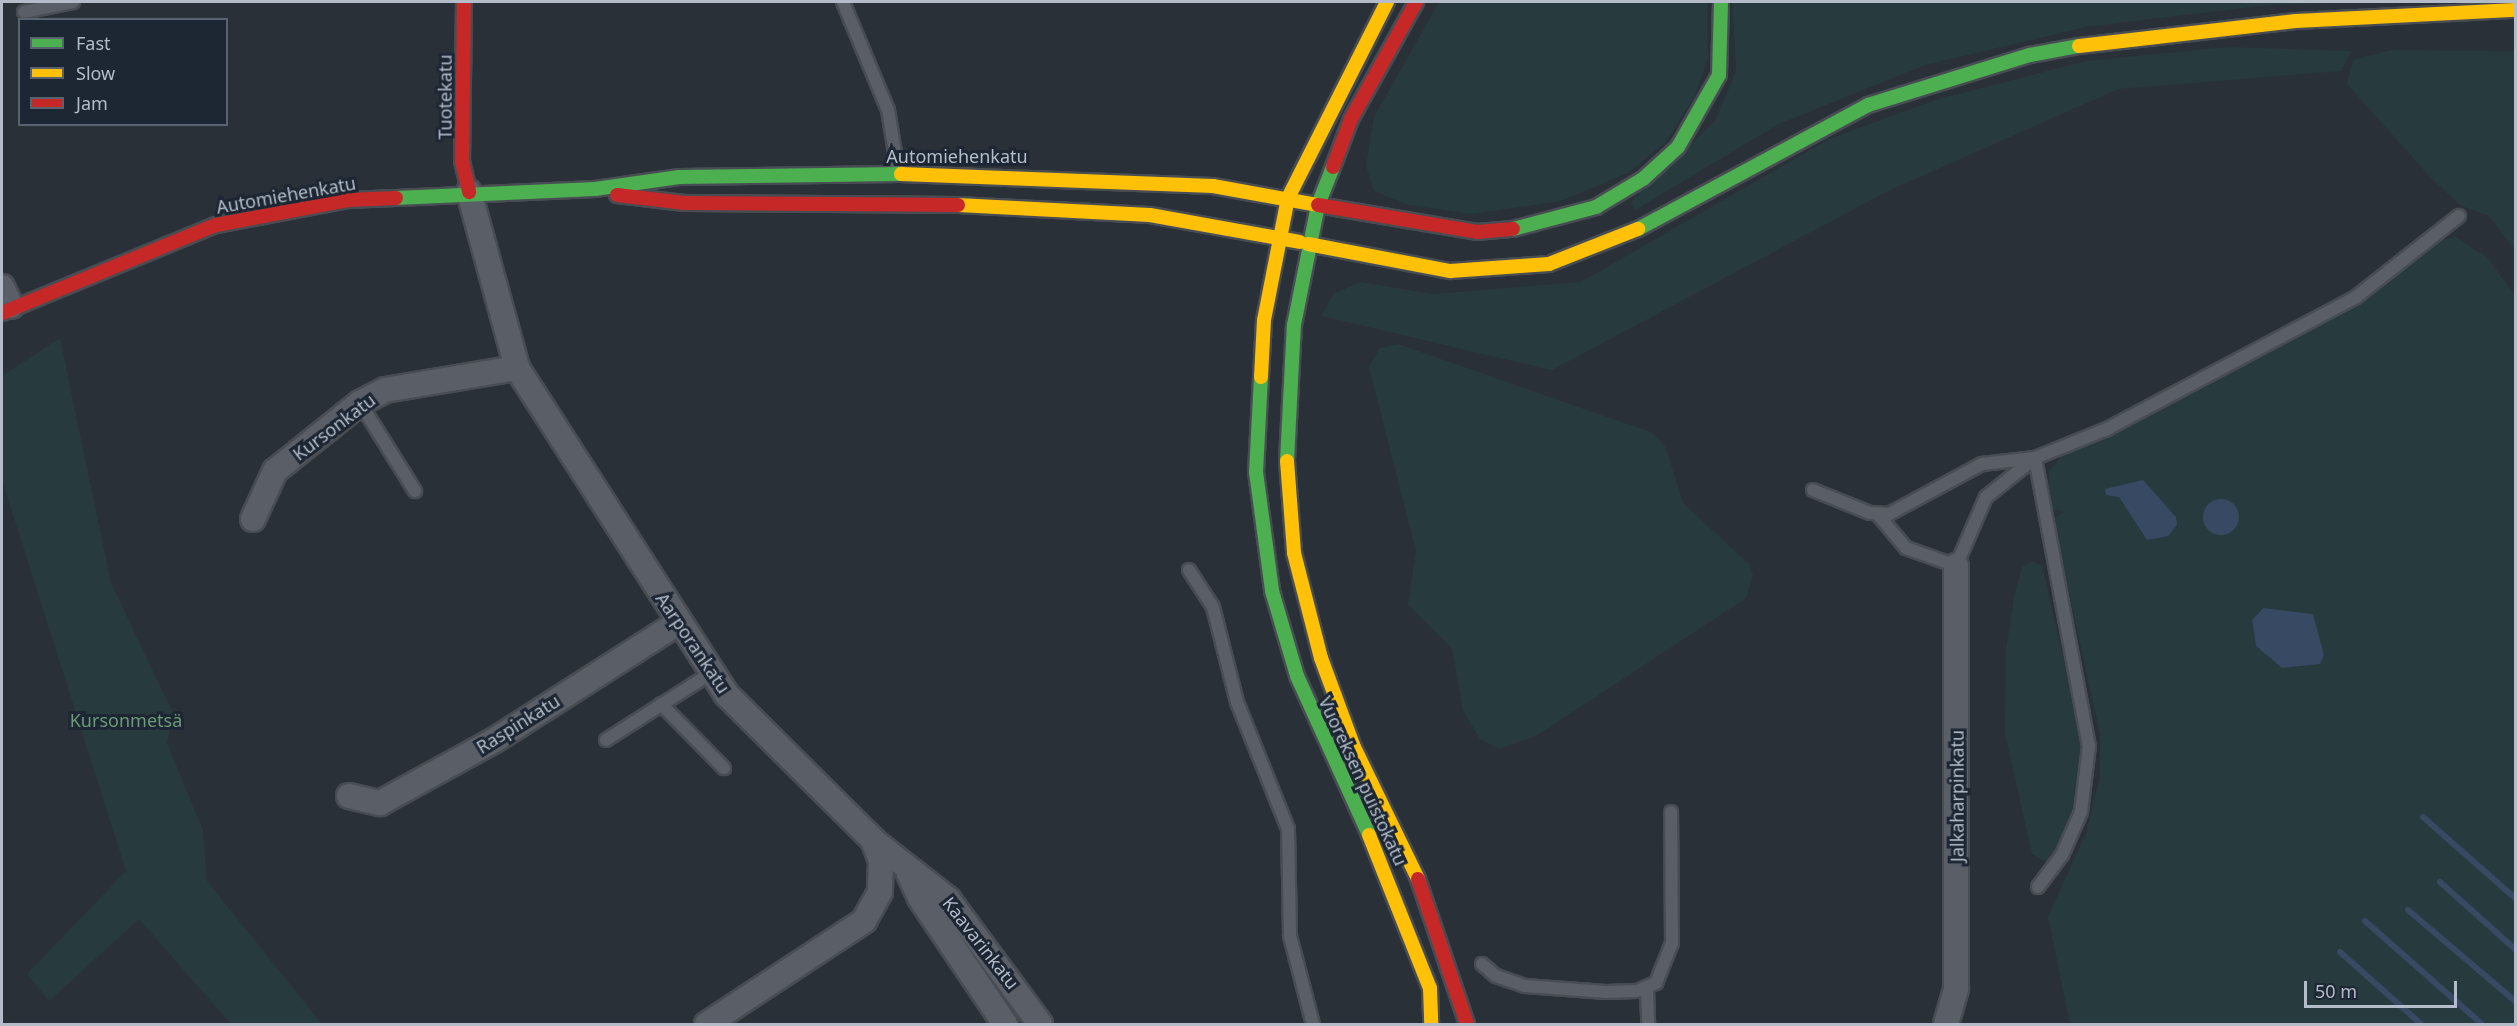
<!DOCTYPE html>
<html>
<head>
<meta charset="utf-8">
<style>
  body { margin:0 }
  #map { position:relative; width:2517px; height:1026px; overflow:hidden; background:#2a3038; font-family:"Noto Sans",sans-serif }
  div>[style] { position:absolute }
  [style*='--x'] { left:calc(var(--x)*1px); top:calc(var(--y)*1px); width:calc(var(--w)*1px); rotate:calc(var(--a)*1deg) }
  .green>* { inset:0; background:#273a3e }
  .water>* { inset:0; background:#384963 }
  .round { border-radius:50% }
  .stream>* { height:6px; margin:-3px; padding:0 3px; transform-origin:3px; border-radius:3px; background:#384963 }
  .roads { filter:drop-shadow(2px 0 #484c53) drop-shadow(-2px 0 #484c53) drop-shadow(0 2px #484c53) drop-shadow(0 -2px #484c53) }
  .lane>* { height:12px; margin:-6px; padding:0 6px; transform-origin:6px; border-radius:6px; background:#5a5e66 }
  .street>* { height:24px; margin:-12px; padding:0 12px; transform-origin:12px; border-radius:12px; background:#5a5e66 }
  .fast>* { height:14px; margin:-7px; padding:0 7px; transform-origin:7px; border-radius:7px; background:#4caf50 }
  .slow>* { height:14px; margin:-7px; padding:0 7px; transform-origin:7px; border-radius:7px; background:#ffc107 }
  .jam>* { height:14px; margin:-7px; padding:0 7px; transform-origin:7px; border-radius:7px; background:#c62828 }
  span { translate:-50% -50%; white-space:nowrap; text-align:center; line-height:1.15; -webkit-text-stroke:6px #1d2633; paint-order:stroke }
  .street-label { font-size:18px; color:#b4bcc9 }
  .park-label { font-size:18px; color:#6b9a76 }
  .frame { position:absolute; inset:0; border:3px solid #b4bcc9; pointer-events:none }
  .legend { position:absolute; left:18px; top:18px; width:210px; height:108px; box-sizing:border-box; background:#1d2633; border:2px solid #59626f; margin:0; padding:8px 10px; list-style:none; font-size:18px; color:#b4bcc9 }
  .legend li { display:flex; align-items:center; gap:12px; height:30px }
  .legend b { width:30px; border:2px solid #59626f }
  .scale { position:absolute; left:2304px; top:981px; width:153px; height:27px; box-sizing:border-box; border:3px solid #b4bcc9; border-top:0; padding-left:8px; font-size:18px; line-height:21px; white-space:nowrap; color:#b4bcc9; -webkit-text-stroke:4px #1d2633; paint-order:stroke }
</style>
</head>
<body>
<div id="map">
  <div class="green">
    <i style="clip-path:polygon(1439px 2px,1707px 2px,1708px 58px,1695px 96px,1666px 142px,1628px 173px,1561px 201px,1472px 214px,1409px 205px,1374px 191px,1366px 166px,1374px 117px)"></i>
    <i style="clip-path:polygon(1732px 2px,2367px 2px,2268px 5px,2086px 27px,1925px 65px,1779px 124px,1635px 210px,1631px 202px,1714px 122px,1736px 72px)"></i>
    <i style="clip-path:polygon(2228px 47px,2351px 51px,2341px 71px,2118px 89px,1888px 191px,1552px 370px,1322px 316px,1333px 294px,1361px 282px,1433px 294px,1581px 282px,1831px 138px,1939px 99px,2086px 61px)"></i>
    <i style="clip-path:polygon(2392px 50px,2515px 51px,2515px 250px,2489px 216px,2461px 206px,2432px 179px,2347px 84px,2353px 60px)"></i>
    <i style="clip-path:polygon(evenodd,2455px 237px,2487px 257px,2516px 297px,2515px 1024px,2070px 1024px,2048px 917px,2086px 833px,2100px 777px,2100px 734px,2053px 520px,2064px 511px,2049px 509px,2049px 472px,2061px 456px,2362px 301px,2439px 241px,2455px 237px,2262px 608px,2313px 614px,2322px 661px,2282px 668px,2256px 646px,2252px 620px,2262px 608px)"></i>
    <i style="clip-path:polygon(60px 338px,111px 583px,173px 713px,167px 743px,203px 830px,207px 881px,322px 1024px,231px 1024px,139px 919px,49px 1001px,27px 974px,126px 871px,2px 480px,2px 376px)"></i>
    <i style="clip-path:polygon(1398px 344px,1653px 433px,1666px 448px,1683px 503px,1749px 564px,1753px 575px,1746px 598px,1538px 735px,1499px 749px,1480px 739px,1463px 710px,1452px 648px,1408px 604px,1416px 551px,1369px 367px,1380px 348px)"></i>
    <i style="clip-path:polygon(2033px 561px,2042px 566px,2081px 733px,2078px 805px,2048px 863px,2032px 854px,2005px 734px,2006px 650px,2014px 597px,2022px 567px)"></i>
  </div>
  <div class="water">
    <i style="clip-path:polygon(2143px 480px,2176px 517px,2177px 525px,2168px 536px,2147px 540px,2119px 497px,2106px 495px,2105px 489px)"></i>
    <i class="round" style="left:2203px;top:499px;width:36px;height:36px"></i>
    <i style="clip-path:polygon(2263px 608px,2313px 614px,2324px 655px,2320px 664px,2282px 668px,2256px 646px,2252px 620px)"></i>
  </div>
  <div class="stream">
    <i style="--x:2423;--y:817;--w:124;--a:41.4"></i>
    <i style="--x:2440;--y:882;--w:102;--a:41.8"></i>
    <i style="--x:2408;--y:910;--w:142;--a:40.4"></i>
    <i style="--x:2365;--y:921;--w:156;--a:41.4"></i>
    <i style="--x:2340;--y:952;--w:108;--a:41.6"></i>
  </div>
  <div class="roads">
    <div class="lane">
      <i style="--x:843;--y:2;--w:117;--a:67.4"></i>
      <i style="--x:888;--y:110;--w:62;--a:80.7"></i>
      <i style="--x:24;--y:12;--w:50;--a:-11.5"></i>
      <i style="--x:360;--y:403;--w:104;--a:58"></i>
      <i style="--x:2035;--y:458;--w:293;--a:79.4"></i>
      <i style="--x:2089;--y:746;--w:66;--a:96.9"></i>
      <i style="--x:2081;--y:812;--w:47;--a:113.8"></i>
      <i style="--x:2062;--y:855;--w:40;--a:127"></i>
      <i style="--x:1813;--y:490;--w:61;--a:22"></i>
      <i style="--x:1870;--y:513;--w:19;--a:3"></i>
      <i style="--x:1889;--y:514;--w:106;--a:-28.3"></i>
      <i style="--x:1982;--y:464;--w:53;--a:-6.5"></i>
      <i style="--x:1879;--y:516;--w:42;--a:49.8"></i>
      <i style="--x:1906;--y:548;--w:53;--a:19.8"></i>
      <i style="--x:1956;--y:566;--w:75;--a:-66.5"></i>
      <i style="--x:1986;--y:497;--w:63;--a:-38.5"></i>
      <i style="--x:2035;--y:458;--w:78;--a:-21.9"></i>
      <i style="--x:2107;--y:429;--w:282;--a:-27.9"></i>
      <i style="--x:2356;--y:297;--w:131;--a:-38.2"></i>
      <i style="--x:1189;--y:570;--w:44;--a:57"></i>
      <i style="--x:1213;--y:607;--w:98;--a:75.8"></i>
      <i style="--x:1237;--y:702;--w:137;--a:68.1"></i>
      <i style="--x:1288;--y:829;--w:107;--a:88.9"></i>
      <i style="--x:1290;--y:936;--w:91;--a:75.4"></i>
      <i style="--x:661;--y:704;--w:90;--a:45.5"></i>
      <i style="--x:606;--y:740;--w:125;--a:-32.5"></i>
      <i style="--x:1482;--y:964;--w:18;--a:41"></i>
      <i style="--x:1496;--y:976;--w:31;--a:19"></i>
      <i style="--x:1525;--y:986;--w:81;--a:4.2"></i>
      <i style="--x:1606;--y:992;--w:31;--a:-2"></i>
      <i style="--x:1637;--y:991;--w:21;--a:-23"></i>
      <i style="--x:1656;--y:983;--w:43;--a:-68.2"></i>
      <i style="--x:1672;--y:943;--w:131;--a:-90.4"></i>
      <i style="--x:1647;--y:989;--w:35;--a:88"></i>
    </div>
    <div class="street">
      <i style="--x:469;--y:192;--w:182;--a:74.7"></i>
      <i style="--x:517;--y:368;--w:387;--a:57.3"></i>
      <i style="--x:726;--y:694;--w:207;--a:44.8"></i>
      <i style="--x:873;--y:840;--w:22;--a:69"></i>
      <i style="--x:881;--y:861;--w:31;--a:92"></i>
      <i style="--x:880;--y:892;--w:33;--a:119"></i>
      <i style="--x:864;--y:921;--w:188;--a:146.7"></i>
      <i style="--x:2;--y:287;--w:21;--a:65"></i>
      <i style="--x:253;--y:519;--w:53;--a:-65.4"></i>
      <i style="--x:275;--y:471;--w:109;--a:-38.7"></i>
      <i style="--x:360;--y:403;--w:28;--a:-27"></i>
      <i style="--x:385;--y:390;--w:134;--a:-9.5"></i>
      <i style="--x:349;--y:796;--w:32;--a:13"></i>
      <i style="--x:380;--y:803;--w:131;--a:-28.7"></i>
      <i style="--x:495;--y:740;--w:217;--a:-32.6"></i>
      <i style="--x:875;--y:842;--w:93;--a:38"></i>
      <i style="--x:948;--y:899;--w:155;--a:53.6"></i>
      <i style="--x:909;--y:874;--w:26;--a:65"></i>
      <i style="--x:920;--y:898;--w:152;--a:56"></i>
      <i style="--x:1946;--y:1024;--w:37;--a:-74"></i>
      <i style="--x:1956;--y:988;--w:422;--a:-90"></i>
    </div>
    <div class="fast">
      <i style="--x:396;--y:198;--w:199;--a:-2.6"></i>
      <i style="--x:595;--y:189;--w:85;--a:-8.1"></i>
      <i style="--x:679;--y:177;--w:222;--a:-0.8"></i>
      <i style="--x:1513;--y:229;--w:86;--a:-14.8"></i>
      <i style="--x:1596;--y:207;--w:55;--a:-30.8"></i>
      <i style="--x:1643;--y:179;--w:47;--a:-42.4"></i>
      <i style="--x:1678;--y:147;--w:83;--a:-60.3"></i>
      <i style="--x:1719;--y:75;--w:73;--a:-88.4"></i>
      <i style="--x:1638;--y:229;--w:261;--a:-28.3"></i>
      <i style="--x:1868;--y:105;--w:170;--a:-17.2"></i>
      <i style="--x:2030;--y:55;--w:50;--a:-10.4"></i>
      <i style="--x:1261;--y:377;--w:95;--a:93"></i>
      <i style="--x:1256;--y:472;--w:120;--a:82.3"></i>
      <i style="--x:1272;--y:591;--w:89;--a:73.6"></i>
      <i style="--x:1297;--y:676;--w:175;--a:65.6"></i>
      <i style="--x:1287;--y:461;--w:136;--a:-87.1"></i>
      <i style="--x:1294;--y:325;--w:122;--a:-78.7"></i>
      <i style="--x:1318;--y:205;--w:41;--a:-68.5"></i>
    </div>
    <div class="slow">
      <i style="--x:2079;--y:46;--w:218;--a:-6.6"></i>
      <i style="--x:2296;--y:21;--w:220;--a:-2.9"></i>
      <i style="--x:901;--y:174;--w:312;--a:2.2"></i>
      <i style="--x:1213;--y:186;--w:107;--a:10.3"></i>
      <i style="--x:958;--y:205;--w:192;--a:3"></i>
      <i style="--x:1150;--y:215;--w:152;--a:10.2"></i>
      <i style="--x:1308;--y:244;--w:145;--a:10.8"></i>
      <i style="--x:1450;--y:271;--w:99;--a:-4"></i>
      <i style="--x:1549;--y:264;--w:96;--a:-21.5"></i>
      <i style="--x:1261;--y:377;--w:57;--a:-87"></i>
      <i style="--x:1264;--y:320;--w:124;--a:-78.9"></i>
      <i style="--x:1288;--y:198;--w:220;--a:-63.2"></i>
      <i style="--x:1287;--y:461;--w:92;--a:85.6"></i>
      <i style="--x:1294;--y:553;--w:108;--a:75.6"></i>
      <i style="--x:1321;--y:658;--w:95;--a:69.7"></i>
      <i style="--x:1354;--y:747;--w:147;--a:64.1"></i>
      <i style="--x:1369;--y:835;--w:165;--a:68.3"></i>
      <i style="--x:1430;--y:988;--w:36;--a:88"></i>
    </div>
    <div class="jam">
      <i style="--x:464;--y:2;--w:159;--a:90.7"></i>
      <i style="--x:462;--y:161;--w:32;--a:77"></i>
      <i style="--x:1333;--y:167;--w:51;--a:-69.4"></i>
      <i style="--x:1351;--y:119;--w:134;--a:-60.9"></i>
      <i style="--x:617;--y:195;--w:68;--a:6.7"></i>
      <i style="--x:685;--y:203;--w:273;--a:0.4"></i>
      <i style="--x:1318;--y:205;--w:161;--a:9.6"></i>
      <i style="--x:1477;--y:232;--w:36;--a:-5"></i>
      <i style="--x:2;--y:313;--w:231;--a:-22.4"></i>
      <i style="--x:216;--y:225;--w:134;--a:-10.7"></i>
      <i style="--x:348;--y:200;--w:48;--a:-2.4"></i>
      <i style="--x:1418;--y:879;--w:153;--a:71.3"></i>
    </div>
  </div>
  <div class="street-label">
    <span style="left:445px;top:97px;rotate:-90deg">Tuotekatu</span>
    <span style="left:957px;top:156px">Automiehenkatu</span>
    <span style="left:286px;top:195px;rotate:-10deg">Automiehenkatu</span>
    <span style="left:334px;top:427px;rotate:-37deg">Kursonkatu</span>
    <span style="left:693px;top:643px;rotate:56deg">Aarporankatu</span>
    <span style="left:518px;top:724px;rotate:-32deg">Raspinkatu</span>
    <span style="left:1363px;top:781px;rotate:65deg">Vuoreksen puistokatu</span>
    <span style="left:1957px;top:796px;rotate:-90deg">Jalkaharpinkatu</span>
    <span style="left:981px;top:943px;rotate:52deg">Kaavarinkatu</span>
  </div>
  <div class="park-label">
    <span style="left:126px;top:720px">Kursonmetsä</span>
  </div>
  <div class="frame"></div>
  <ul class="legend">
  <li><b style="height:8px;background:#4caf50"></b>Fast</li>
  <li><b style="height:8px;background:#ffc107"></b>Slow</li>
  <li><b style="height:8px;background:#c62828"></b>Jam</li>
  </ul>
  <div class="scale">50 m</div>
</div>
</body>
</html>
